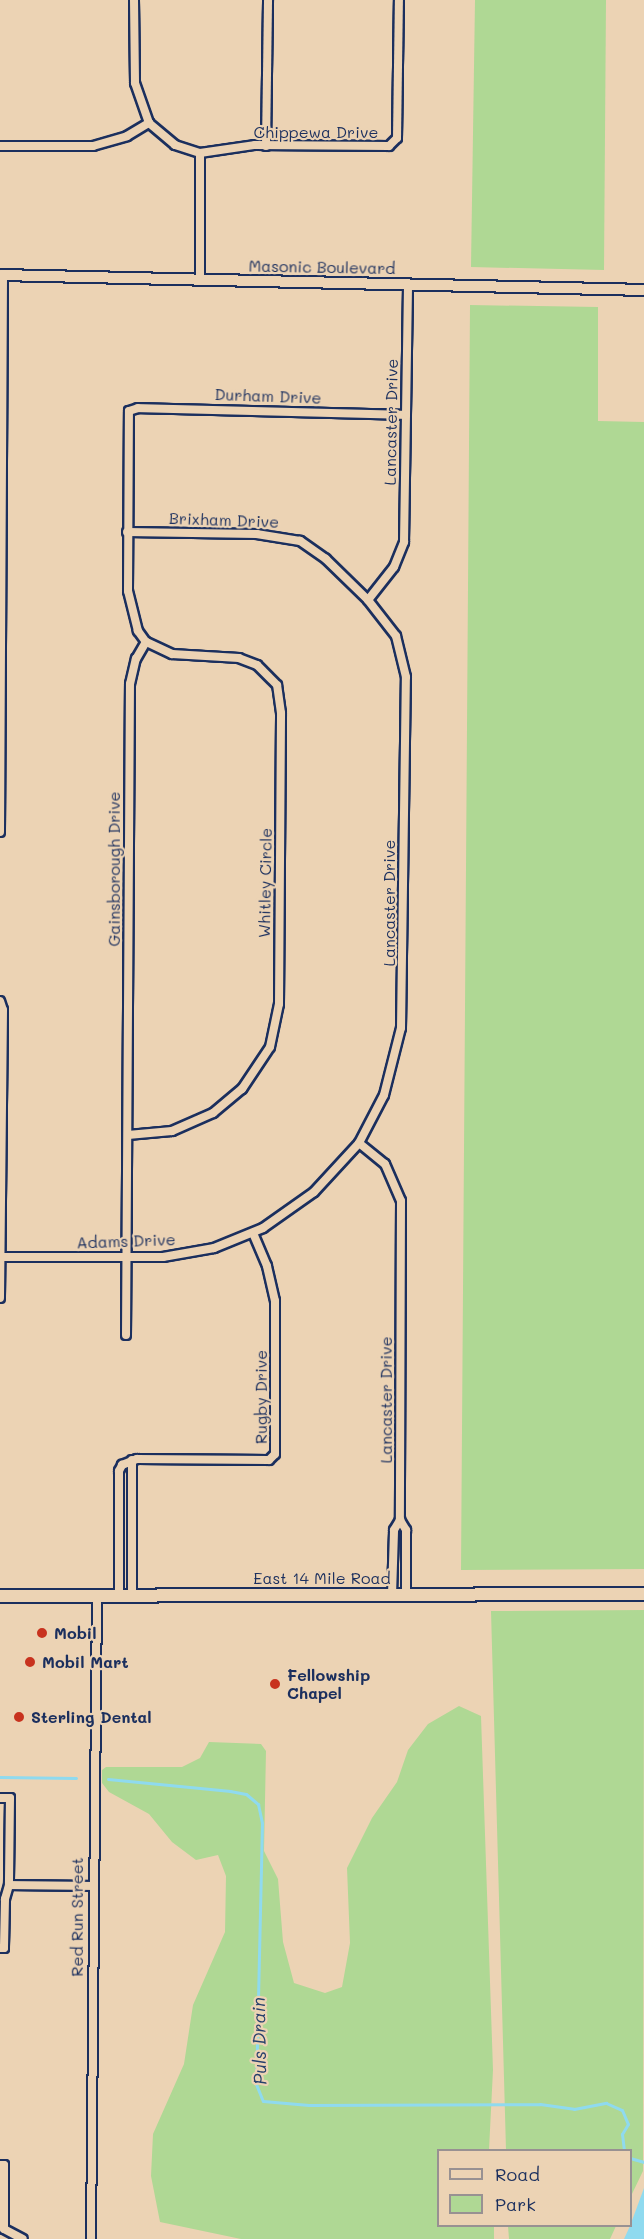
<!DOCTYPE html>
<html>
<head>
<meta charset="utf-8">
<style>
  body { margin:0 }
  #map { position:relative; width:644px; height:2239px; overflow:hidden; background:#ecd3b4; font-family:Mali,sans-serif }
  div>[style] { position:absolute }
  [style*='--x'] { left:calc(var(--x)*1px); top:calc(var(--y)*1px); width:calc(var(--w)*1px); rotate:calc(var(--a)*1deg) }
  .green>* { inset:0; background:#afd894 }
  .water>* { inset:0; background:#8fdaef }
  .stream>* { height:3px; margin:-1.5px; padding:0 1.5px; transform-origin:1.5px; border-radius:1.5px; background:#8fdaef }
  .roads { filter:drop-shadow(2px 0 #1b2f5e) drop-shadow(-2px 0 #1b2f5e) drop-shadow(0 2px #1b2f5e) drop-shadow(0 -2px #1b2f5e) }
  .minor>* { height:8px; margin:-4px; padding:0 4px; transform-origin:4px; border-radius:4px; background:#ecd3b4 }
  .tertiary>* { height:10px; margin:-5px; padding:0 5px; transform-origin:5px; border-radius:5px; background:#ecd3b4 }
  .secondary>* { height:12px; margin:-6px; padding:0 6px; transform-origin:6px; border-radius:6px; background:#ecd3b4 }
  .dots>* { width:16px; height:16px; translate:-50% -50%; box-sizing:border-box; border:3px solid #ecd3b4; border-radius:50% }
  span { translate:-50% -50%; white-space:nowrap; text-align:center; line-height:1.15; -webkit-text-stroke:4.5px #ecd3b4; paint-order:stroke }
  .street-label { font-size:16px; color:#1b2f5e }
  .poi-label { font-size:16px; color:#1b2f5e; font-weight:700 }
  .left { translate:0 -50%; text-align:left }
  .water-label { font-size:18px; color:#27406c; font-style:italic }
  .legend { position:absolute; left:437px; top:2149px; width:195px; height:78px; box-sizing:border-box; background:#ecd3b4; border:2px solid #989192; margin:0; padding:8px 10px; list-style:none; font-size:18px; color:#1b2f5e }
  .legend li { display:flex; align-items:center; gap:12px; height:30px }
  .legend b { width:30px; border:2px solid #989192 }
</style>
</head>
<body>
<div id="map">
  <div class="green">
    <i style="clip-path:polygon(475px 0,606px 0,604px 270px,471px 267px)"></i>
    <i style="clip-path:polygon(470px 305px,598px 307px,598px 421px,644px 422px,644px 1569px,461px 1570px)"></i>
    <i style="clip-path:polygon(644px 1610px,643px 2171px,631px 2196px,630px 2150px,506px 2150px,491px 1611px)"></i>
    <i style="clip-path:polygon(459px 1706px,481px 1716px,493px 2070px,489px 2150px,438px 2150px,438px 2226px,494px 2226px,494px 2239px,241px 2239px,160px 2222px,151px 2176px,153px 2134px,184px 2064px,193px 2005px,225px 1932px,226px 1876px,218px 1855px,196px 1860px,172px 1842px,149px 1814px,109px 1792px,102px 1783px,102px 1770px,106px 1767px,182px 1767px,200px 1758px,209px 1742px,261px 1744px,266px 1751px,264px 1851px,278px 1879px,283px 1942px,294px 1983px,325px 1993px,342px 1987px,350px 1943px,347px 1868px,372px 1818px,397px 1782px,408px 1750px,428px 1724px)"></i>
    <i style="clip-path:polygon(508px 2226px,616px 2226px,610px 2239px,509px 2239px)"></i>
  </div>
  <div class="water">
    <i style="clip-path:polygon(644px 2188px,644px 2239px,624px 2239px,630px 2226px)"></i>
  </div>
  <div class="stream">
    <i style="--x:0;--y:1777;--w:76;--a:0.8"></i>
    <i style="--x:108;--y:1779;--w:123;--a:5.6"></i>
    <i style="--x:230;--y:1791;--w:16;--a:11"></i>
    <i style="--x:246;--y:1794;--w:16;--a:40"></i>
    <i style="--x:258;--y:1804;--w:19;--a:78"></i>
    <i style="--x:262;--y:1823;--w:261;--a:91.3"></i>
    <i style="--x:256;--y:2084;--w:18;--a:68"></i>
    <i style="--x:263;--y:2101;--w:46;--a:5"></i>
    <i style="--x:309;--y:2105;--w:231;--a:-0.2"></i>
    <i style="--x:540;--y:2104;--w:34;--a:8"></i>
    <i style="--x:574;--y:2109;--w:33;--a:-11"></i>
    <i style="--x:606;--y:2103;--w:17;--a:24"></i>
    <i style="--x:622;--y:2110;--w:15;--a:67"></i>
    <i style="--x:628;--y:2124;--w:12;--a:121"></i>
    <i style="--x:622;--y:2134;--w:16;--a:83"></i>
    <i style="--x:630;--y:2158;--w:15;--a:16"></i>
  </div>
  <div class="roads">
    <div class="minor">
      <i style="--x:134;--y:0;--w:83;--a:89.3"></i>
      <i style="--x:135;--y:83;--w:42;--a:70.7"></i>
      <i style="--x:0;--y:146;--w:93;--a:0"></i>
      <i style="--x:93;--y:146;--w:35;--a:-16"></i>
      <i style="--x:127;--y:136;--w:26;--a:-31"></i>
      <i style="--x:149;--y:123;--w:34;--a:40"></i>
      <i style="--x:175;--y:145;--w:26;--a:18"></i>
      <i style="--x:200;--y:153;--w:56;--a:-8.3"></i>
      <i style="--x:255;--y:145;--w:134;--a:0.4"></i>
      <i style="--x:389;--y:146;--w:11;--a:-45"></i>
      <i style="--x:397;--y:138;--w:138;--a:-89.2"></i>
      <i style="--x:266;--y:146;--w:146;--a:-89.2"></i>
      <i style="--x:200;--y:280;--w:127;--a:-90"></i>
      <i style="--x:368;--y:600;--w:42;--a:-51.8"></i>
      <i style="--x:394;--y:567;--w:27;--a:-68"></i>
      <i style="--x:404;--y:542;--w:258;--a:-89.1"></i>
      <i style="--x:0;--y:832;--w:557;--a:-89.69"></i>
      <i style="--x:0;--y:1001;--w:9;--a:72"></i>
      <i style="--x:3;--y:1010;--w:288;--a:90.6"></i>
      <i style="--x:128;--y:1135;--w:44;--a:-5.2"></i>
      <i style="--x:172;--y:1131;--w:45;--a:-23.7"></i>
      <i style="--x:213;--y:1113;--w:38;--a:-40"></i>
      <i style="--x:242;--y:1089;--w:50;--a:-56.3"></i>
      <i style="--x:270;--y:1047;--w:44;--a:-78.2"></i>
      <i style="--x:279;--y:1004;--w:291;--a:-89.6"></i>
      <i style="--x:281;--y:713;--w:28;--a:-98"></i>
      <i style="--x:277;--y:685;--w:28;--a:-135"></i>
      <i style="--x:257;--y:665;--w:19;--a:-159"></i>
      <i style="--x:239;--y:658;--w:67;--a:-176.6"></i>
      <i style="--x:172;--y:654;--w:29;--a:-155"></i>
      <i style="--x:146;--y:642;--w:14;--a:-126"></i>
      <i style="--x:138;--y:631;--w:41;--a:-104"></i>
      <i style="--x:128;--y:591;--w:180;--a:-89.7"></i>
      <i style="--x:129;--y:411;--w:9;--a:-18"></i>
      <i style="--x:138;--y:408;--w:268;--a:1.5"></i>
      <i style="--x:359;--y:1143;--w:33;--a:39"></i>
      <i style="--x:385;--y:1164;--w:40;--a:66.6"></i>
      <i style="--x:401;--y:1201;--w:319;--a:90.2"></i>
      <i style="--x:1;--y:1257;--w:162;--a:0"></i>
      <i style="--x:163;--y:1257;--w:52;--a:-10"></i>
      <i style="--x:214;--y:1248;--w:53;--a:-22.2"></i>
      <i style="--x:263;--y:1228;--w:62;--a:-35.2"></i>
      <i style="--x:314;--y:1192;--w:67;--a:-47.4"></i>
      <i style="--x:359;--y:1143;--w:54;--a:-62.5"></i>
      <i style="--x:384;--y:1095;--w:69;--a:-75.8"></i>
      <i style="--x:401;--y:1028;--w:351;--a:-89.2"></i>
      <i style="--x:406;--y:677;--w:42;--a:-103.7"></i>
      <i style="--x:396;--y:636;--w:46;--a:-127.9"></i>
      <i style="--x:368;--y:600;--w:59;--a:-135.7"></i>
      <i style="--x:326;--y:559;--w:32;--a:-145"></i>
      <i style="--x:300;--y:541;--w:44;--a:-170.8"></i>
      <i style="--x:257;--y:534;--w:130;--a:-179.1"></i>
      <i style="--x:126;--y:1335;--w:651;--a:-89.65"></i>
      <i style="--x:130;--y:684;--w:26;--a:-77"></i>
      <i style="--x:136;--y:659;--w:20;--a:-60"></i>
      <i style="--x:132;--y:1460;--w:135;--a:90"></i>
      <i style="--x:119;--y:1595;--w:124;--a:-90"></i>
      <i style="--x:119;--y:1471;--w:7;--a:-63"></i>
      <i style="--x:122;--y:1465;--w:16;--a:-22"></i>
      <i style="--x:137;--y:1459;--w:132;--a:0.4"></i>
      <i style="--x:269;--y:1460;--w:8;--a:-45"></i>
      <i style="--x:275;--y:1454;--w:153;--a:-90"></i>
      <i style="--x:275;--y:1301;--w:36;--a:-103"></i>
      <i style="--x:267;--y:1266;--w:36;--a:-113"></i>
      <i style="--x:392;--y:1595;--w:65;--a:-88.2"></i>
      <i style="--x:394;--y:1530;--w:12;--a:-59"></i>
      <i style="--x:400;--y:1520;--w:12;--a:59"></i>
      <i style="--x:406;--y:1530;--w:65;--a:90"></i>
      <i style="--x:0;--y:1798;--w:10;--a:0"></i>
      <i style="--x:10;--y:1798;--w:87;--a:90.7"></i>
      <i style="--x:9;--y:1885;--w:15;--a:106"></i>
      <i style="--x:5;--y:1899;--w:49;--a:91.2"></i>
      <i style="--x:4;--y:1948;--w:4;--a:180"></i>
      <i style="--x:9;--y:1885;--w:83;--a:0.7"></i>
      <i style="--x:0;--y:2165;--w:4;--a:0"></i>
      <i style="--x:4;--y:2165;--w:64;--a:90"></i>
      <i style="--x:4;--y:2229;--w:21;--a:28"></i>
      <i style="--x:91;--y:2239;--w:644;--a:-89.47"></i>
    </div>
    <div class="tertiary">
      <i style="--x:0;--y:275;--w:644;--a:1.33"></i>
    </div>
    <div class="secondary">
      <i style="--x:0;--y:1596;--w:644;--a:-0.18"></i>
    </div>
  </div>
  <div class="dots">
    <i style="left:42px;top:1633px;background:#c8321e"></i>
    <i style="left:30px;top:1662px;background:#c8321e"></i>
    <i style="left:275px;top:1684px;background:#c8321e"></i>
    <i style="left:19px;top:1717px;background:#c8321e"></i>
  </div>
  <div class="street-label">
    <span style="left:316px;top:132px">Chippewa Drive</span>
    <span style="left:322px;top:267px;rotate:1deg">Masonic Boulevard</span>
    <span style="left:268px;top:396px;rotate:2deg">Durham Drive</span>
    <span style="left:391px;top:422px;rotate:-89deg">Lancaster Drive</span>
    <span style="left:224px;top:520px;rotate:2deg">Brixham Drive</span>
    <span style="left:114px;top:869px;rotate:-90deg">Gainsborough Drive</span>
    <span style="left:265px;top:883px;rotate:-89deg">Whitley Circle</span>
    <span style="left:389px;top:903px;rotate:-90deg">Lancaster Drive</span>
    <span style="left:126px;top:1241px;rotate:-2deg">Adams Drive</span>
    <span style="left:261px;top:1397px;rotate:-90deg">Rugby Drive</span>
    <span style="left:386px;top:1400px;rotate:-90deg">Lancaster Drive</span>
    <span style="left:322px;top:1578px">East 14 Mile Road</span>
    <span style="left:77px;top:1917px;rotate:-90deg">Red Run Street</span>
  </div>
  <div class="poi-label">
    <span class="left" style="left:54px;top:1633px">Mobil</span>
    <span class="left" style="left:42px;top:1662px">Mobil Mart</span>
    <span class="left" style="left:287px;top:1684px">Fellowship<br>Chapel</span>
    <span class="left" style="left:31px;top:1717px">Sterling Dental</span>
  </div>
  <div class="water-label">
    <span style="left:259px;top:2041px;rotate:-91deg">Puls Drain</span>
  </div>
  <ul class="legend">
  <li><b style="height:8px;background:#ecd3b4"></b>Road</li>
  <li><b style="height:16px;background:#afd894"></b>Park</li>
  </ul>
</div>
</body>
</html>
